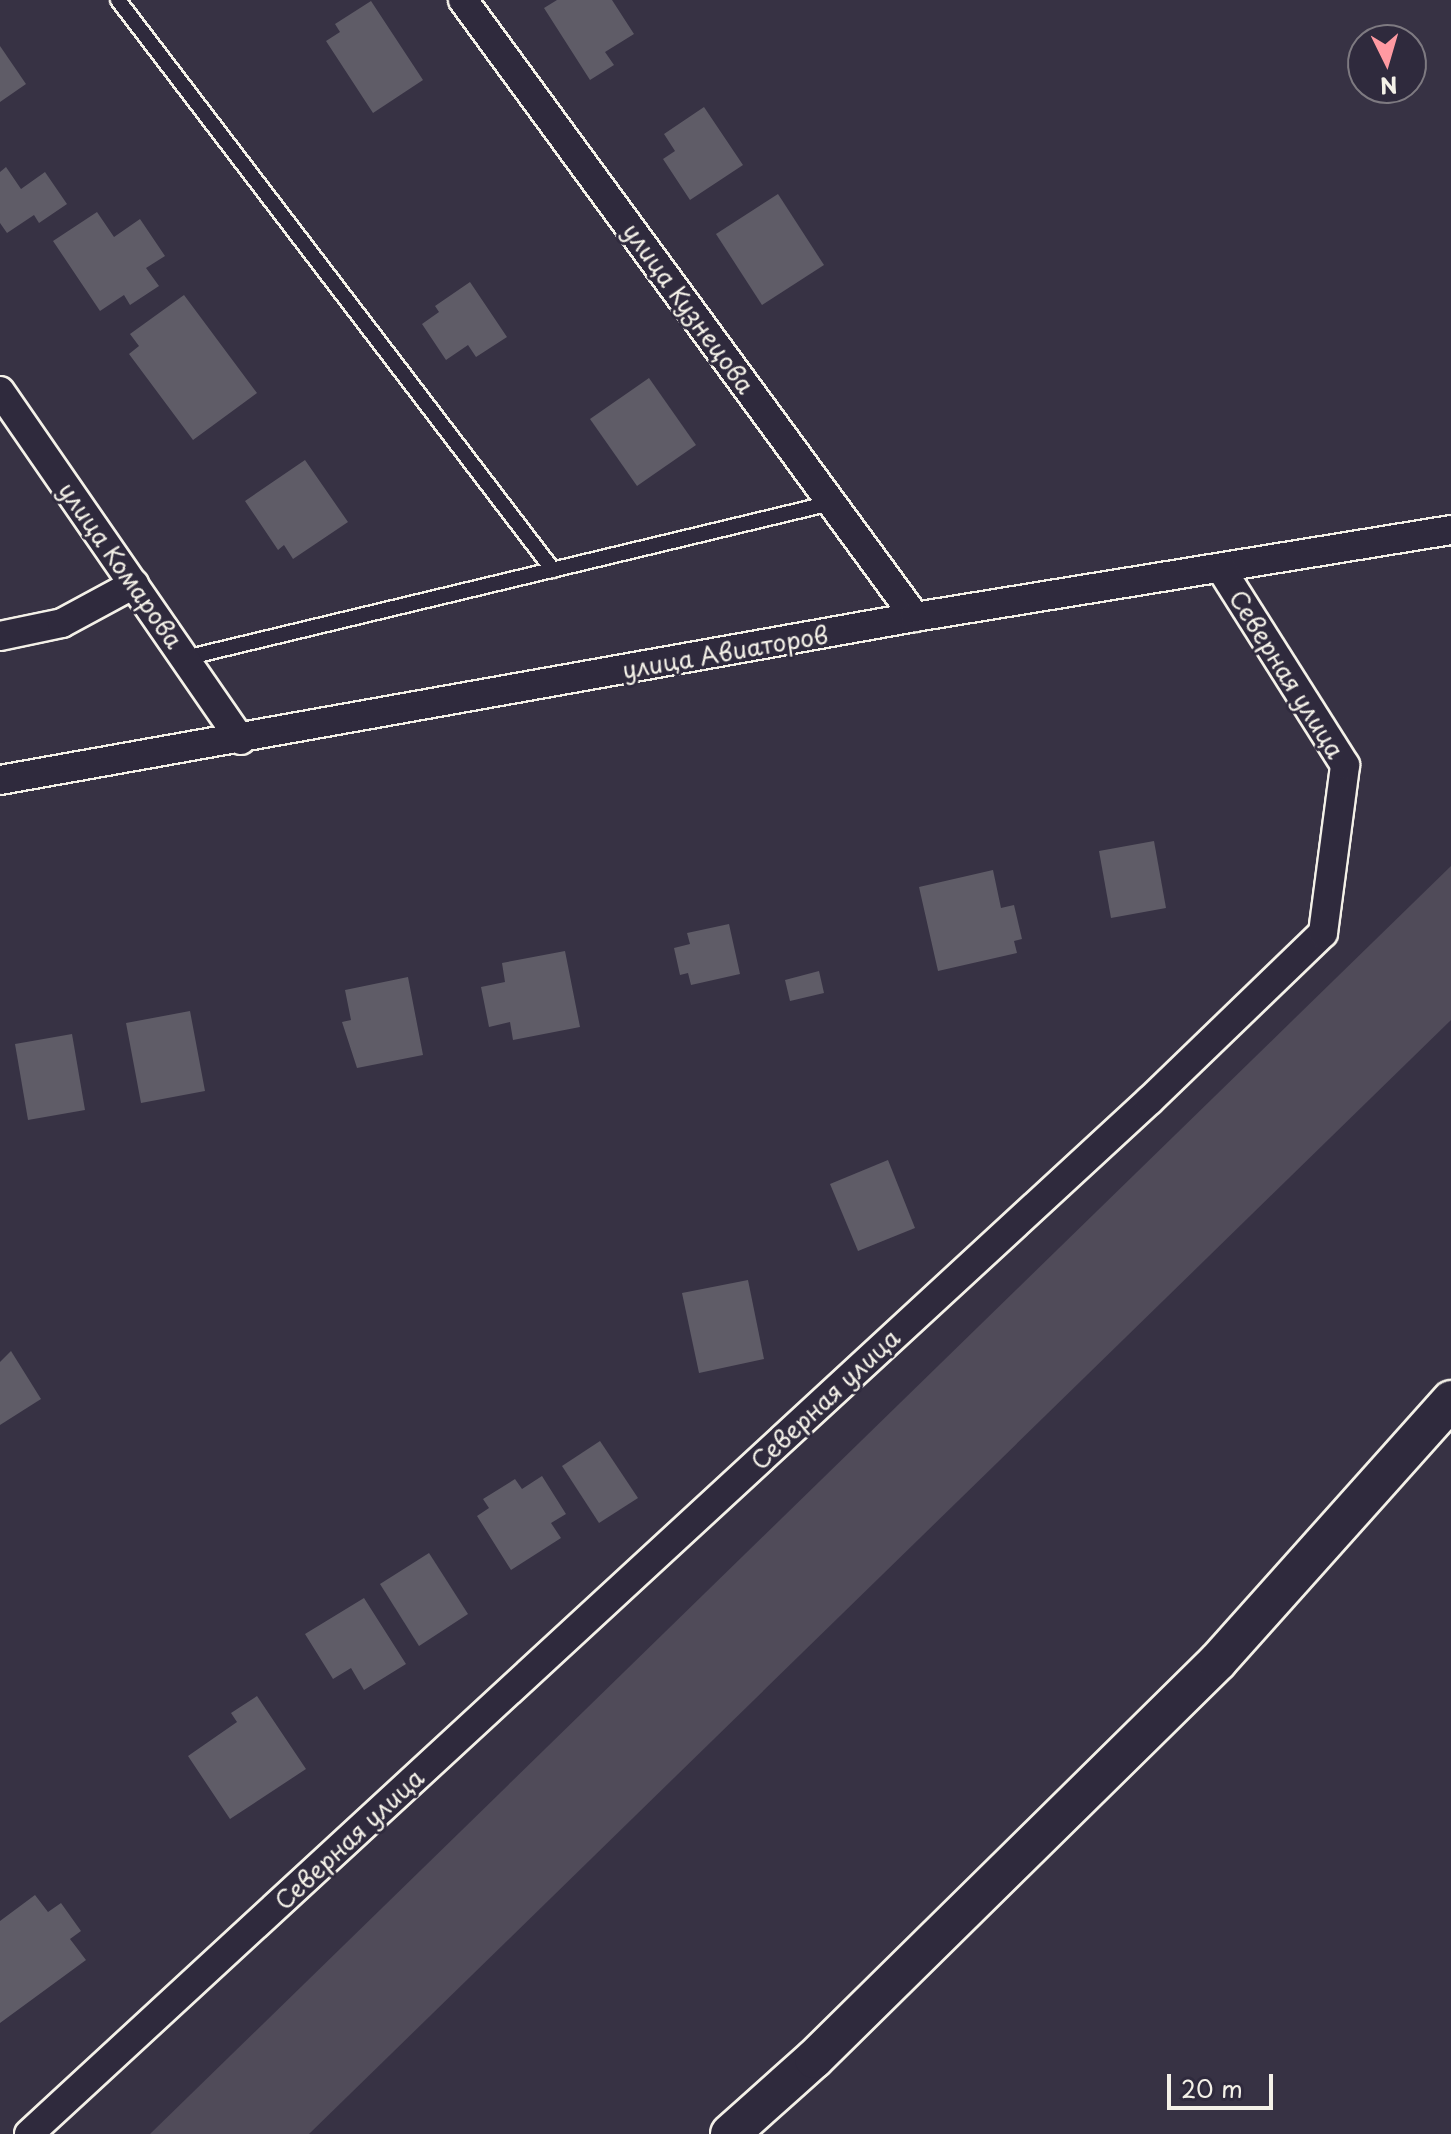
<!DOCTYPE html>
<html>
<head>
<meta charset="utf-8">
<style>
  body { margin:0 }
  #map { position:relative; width:1451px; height:2134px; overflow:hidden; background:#373244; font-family:"Playpen Sans",sans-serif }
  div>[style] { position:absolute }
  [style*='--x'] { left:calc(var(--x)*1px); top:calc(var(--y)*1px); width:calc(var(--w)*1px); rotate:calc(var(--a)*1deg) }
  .green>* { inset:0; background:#504b59 }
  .building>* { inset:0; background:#5f5c67 }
  .roads { filter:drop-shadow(2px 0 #f4f1e8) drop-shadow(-2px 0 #f4f1e8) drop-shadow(0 2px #f4f1e8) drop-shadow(0 -2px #f4f1e8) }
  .service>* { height:14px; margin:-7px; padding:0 7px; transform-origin:7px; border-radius:7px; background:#2f2a3d }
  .minor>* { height:28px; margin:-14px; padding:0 14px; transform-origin:14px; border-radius:14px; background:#2f2a3d }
  .secondary>* { height:38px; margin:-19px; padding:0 19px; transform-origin:19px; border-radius:19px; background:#2f2a3d }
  span { translate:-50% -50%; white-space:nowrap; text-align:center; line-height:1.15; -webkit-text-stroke:6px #2f2a3d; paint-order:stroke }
  .street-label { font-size:24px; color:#f4f1e8 }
  .north { position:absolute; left:1347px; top:24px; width:80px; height:80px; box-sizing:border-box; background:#2f2a3d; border:2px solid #7e7a81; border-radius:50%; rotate:175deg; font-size:22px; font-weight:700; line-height:32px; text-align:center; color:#f4f1e8 }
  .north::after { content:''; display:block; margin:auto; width:28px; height:36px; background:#ff9aa2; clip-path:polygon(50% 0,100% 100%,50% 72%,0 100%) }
  .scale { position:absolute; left:1167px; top:2074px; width:106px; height:36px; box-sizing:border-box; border:4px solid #f4f1e8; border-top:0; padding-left:10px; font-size:24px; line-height:28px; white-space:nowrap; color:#f4f1e8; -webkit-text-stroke:6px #2f2a3d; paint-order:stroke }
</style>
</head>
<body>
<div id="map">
  <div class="green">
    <i style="clip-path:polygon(1451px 866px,1451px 1020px,309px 2134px,150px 2134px)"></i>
  </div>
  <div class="building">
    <i style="clip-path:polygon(557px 0,612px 0,634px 34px,605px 52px,614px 65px,590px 80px,544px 8px)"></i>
    <i style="clip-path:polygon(371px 1px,423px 80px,373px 113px,326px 41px,340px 32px,335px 24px)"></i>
    <i style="clip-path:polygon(0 46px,26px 84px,0 102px)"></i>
    <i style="clip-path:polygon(704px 107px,743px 165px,690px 200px,663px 159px,675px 151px,664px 134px)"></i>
    <i style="clip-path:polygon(6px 167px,21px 189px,45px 172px,67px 204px,39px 223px,34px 215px,7px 233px,0 223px,0 172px)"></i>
    <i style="clip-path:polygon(778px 194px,824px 265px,762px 305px,716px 234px)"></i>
    <i style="clip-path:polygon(97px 212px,114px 237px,140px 219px,165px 256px,146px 268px,159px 286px,130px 305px,124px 295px,100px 311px,53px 241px)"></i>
    <i style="clip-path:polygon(470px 282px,507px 337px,476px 357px,468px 345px,446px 360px,422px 324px,439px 312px,435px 306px)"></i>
    <i style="clip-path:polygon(184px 295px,257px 393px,193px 440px,129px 354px,139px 346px,130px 334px)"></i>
    <i style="clip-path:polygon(649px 378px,696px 445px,637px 486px,590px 419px)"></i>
    <i style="clip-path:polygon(305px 460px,348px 522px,293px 559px,284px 545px,278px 550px,245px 501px)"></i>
    <i style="clip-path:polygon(1154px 841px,1166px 908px,1111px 918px,1099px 851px)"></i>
    <i style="clip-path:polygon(993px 870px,1001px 908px,1014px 905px,1022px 939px,1014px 941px,1017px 953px,938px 971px,919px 887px)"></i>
    <i style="clip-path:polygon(729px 924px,740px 974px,691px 985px,688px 973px,680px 975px,674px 948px,690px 944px,687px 933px)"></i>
    <i style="clip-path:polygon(565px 951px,580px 1027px,513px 1040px,510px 1022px,489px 1027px,481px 987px,505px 982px,502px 963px)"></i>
    <i style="clip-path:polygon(819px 971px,824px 993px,790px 1001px,785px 980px)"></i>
    <i style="clip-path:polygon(408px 977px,423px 1055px,357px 1068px,342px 1022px,351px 1020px,345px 990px)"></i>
    <i style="clip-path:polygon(190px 1011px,205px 1091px,141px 1103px,126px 1023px)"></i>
    <i style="clip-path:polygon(72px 1034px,85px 1110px,28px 1120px,15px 1044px)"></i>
    <i style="clip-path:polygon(888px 1160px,915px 1228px,858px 1251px,830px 1184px)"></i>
    <i style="clip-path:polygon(748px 1280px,764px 1359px,699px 1373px,682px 1293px)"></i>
    <i style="clip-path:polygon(11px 1351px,41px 1399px,0 1425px,0 1362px)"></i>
    <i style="clip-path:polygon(600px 1441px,638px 1498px,599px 1523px,562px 1466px)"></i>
    <i style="clip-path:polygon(542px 1476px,566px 1514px,551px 1523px,561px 1538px,511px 1570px,477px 1516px,489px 1508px,483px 1499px,515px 1479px,522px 1489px)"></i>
    <i style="clip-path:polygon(429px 1553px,468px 1614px,419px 1646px,380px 1584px)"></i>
    <i style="clip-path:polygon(364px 1598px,406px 1664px,364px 1690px,351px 1668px,333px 1679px,305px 1634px)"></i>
    <i style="clip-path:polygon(257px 1696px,306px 1769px,230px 1819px,188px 1756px,237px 1722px,231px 1713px)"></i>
    <i style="clip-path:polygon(35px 1895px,48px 1912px,61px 1903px,81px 1931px,70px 1939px,86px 1960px,0 2023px,0 1921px)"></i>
  </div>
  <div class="roads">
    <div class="service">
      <i style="--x:118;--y:0;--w:717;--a:52.65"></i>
      <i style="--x:185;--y:658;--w:664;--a:-13.49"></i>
    </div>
    <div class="minor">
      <i style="--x:463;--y:0;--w:765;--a:53.77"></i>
      <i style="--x:0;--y:391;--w:424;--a:55.4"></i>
      <i style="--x:0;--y:636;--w:63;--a:-11.8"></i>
      <i style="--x:62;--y:623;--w:82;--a:-28.4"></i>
      <i style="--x:0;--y:780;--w:929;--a:-10.1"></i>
      <i style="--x:915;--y:617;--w:543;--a:-9.22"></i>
      <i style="--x:29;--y:2134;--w:1525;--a:-42.69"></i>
      <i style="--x:1150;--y:1100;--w:240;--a:-44"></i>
      <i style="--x:1323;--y:933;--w:169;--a:-82.5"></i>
      <i style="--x:1345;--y:765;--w:232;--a:-122.3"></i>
    </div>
    <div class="secondary">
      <i style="--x:730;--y:2134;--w:113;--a:-41.8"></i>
      <i style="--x:814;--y:2059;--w:567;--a:-44.57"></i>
      <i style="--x:1218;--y:1661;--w:350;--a:-48.2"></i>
    </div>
  </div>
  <div class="street-label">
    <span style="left:689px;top:308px;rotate:54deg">улица Кузнецова</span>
    <span style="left:121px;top:565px;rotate:55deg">улица Комарова</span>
    <span style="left:725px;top:652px;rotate:-10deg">улица Авиаторов</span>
    <span style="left:1287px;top:674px;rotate:58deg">Северная улица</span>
    <span style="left:825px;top:1399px;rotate:-43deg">Северная улица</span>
    <span style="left:349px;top:1839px;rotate:-43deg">Северная улица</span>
  </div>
  <div class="north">N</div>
  <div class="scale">20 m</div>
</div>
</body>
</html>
